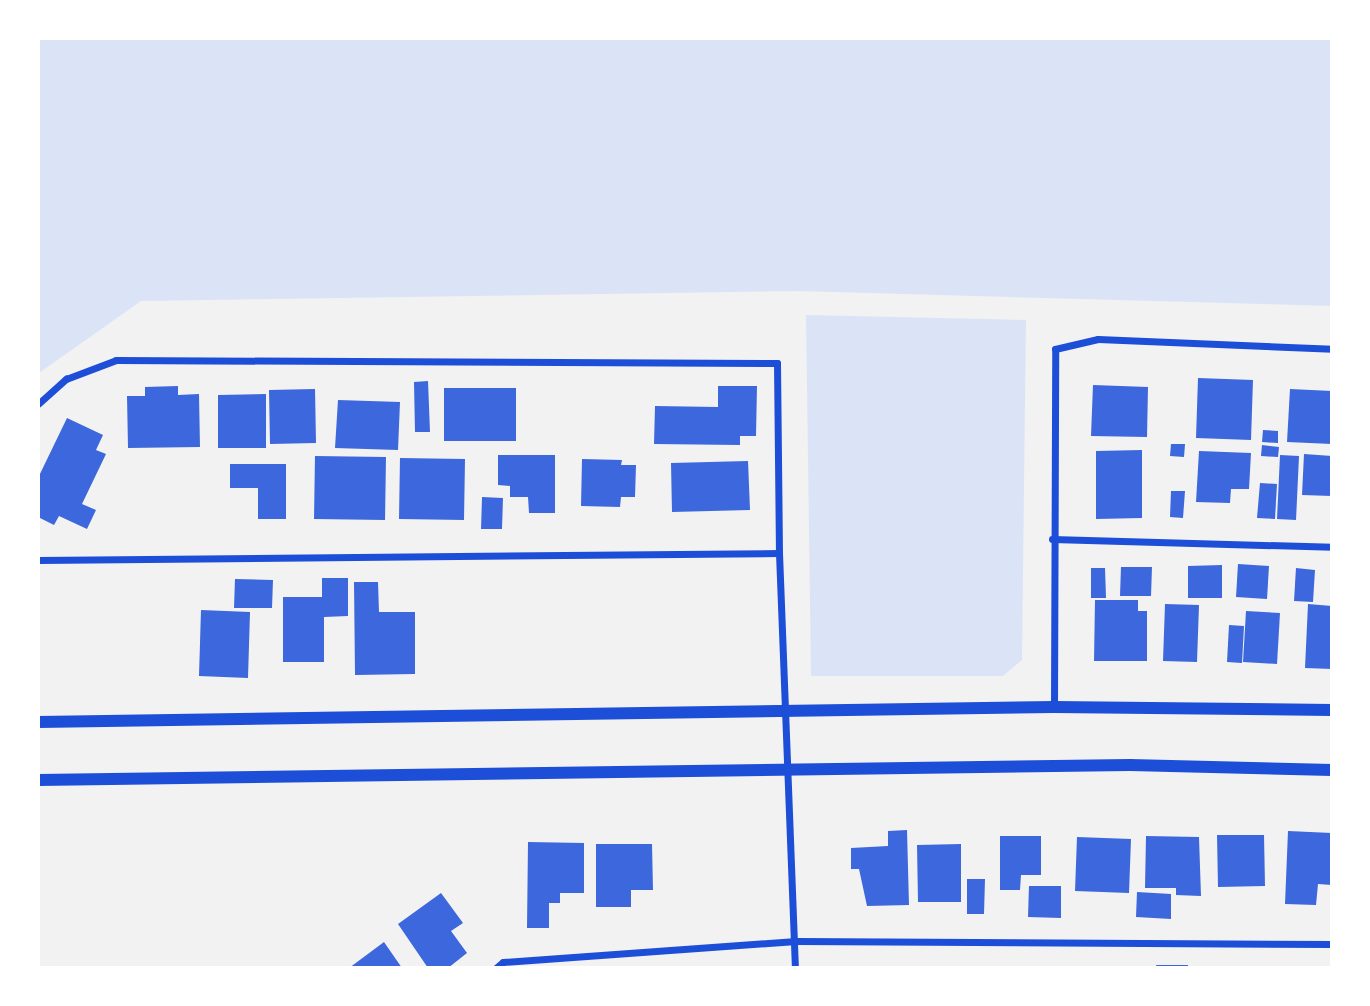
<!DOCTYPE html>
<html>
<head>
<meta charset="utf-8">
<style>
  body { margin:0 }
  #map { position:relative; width:1370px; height:1006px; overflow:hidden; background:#f2f2f2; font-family:"Sofia Sans Condensed",sans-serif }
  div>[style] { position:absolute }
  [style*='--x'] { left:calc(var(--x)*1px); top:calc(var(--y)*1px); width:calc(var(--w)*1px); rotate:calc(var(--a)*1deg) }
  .green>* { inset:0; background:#dbe4f7 }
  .building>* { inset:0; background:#3d67dc }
  .minor>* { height:7px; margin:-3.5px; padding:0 3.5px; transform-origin:3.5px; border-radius:3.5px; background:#1d4ed8 }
  .tertiary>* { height:12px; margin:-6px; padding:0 6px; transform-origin:6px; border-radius:6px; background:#1d4ed8 }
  span { translate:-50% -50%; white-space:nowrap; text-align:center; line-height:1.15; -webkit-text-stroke:7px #fff; paint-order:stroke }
  .frame { position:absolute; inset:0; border:40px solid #fff; pointer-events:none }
</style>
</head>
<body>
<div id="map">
  <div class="green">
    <i style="clip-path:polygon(39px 38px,1331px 39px,1331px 306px,797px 291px,141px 301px,39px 373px)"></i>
    <i style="clip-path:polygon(806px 315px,1026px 320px,1022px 660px,1003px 676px,811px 676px)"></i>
  </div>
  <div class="building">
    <i style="clip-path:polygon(1198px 378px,1253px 380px,1251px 440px,1196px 438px)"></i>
    <i style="clip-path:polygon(428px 381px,430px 432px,415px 432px,414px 382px)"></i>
    <i style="clip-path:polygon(1093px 385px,1148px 387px,1147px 437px,1091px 436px)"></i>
    <i style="clip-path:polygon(178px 386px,178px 395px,199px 394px,200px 447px,128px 448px,127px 396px,145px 396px,145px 387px)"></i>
    <i style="clip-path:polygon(718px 386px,757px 386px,756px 436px,740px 436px,740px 445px,654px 444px,655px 406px,718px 407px)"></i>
    <i style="clip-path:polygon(444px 388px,516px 388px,516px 441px,444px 441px)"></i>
    <i style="clip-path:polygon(315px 389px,316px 443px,270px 444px,269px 390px)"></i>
    <i style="clip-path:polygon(1290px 389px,1332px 391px,1332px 444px,1287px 442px)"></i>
    <i style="clip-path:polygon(266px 394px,266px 448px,218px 448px,218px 395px)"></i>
    <i style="clip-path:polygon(338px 400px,400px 402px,398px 450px,335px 448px)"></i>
    <i style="clip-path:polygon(67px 418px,103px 435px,96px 450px,106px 454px,82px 504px,96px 510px,87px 529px,59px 516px,54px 525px,38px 517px,38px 478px)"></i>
    <i style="clip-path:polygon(1263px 430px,1278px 431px,1278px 443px,1262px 442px)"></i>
    <i style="clip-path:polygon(1171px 444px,1185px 444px,1184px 457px,1170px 456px)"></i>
    <i style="clip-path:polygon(1262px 445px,1279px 447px,1278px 457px,1261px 456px)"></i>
    <i style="clip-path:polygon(1142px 450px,1142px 518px,1096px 519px,1096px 451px)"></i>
    <i style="clip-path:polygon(1199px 451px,1251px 453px,1249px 489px,1231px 489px,1230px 503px,1196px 502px)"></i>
    <i style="clip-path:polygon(1304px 454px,1332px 456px,1332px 496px,1302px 495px)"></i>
    <i style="clip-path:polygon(498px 455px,555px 455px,555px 513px,529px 513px,528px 497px,510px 497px,510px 486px,498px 485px)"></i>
    <i style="clip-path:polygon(1280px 455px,1299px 456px,1296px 520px,1277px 519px)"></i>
    <i style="clip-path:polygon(315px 456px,386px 457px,385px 520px,314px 519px)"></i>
    <i style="clip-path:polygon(400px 458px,465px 459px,464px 520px,399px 519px)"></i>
    <i style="clip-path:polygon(582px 459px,622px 460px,621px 465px,636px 465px,635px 497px,621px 497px,620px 507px,581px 506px)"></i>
    <i style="clip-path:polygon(748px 461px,750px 510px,672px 512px,671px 463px)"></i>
    <i style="clip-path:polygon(230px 464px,286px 464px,286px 519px,258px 519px,258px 488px,230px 488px)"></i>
    <i style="clip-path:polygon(1260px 483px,1277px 484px,1275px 519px,1257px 518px)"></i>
    <i style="clip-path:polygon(1171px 491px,1185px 491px,1183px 518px,1170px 517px)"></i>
    <i style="clip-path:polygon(482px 497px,503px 498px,502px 529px,481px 529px)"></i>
    <i style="clip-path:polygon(1238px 564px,1269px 566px,1267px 599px,1236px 597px)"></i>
    <i style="clip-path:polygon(1222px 565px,1222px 598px,1188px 598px,1188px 566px)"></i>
    <i style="clip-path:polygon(1121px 567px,1152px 567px,1151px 596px,1120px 596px)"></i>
    <i style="clip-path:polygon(1091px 568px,1105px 568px,1106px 598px,1091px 598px)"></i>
    <i style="clip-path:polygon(1296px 568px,1315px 570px,1313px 602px,1294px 601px)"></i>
    <i style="clip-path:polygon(322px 578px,348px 578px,348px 616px,324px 617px,324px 662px,283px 662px,283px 597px,322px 597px)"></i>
    <i style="clip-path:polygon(235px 579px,273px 580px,272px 608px,234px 608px)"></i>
    <i style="clip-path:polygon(354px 582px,378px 582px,379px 612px,415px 612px,415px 674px,355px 675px)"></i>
    <i style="clip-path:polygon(1095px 600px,1138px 600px,1138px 611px,1147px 611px,1147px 661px,1094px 661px)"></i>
    <i style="clip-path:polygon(1165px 604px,1199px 605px,1197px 662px,1163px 661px)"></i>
    <i style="clip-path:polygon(1308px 604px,1332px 606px,1332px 669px,1305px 668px)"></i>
    <i style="clip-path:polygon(201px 610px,250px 612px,248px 678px,199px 676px)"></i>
    <i style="clip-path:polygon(1246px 611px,1280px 613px,1277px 664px,1243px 662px)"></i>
    <i style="clip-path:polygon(1229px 625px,1244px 626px,1242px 663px,1227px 662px)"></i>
    <i style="clip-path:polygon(907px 830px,909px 905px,867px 906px,859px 869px,851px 869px,851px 848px,888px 846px,888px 831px)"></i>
    <i style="clip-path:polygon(1288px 831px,1332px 833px,1332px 885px,1318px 884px,1316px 905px,1285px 904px)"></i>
    <i style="clip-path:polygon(1217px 835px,1264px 835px,1265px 886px,1218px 887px)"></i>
    <i style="clip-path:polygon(1000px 836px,1041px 836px,1041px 875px,1021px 875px,1020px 890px,1000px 890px)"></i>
    <i style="clip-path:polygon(1146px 836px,1199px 837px,1201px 896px,1176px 895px,1176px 888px,1145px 888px)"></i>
    <i style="clip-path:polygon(1077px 837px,1131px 839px,1129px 893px,1075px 891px)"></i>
    <i style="clip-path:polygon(528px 842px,584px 843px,584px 893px,560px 893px,560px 903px,549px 903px,549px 928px,527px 928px)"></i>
    <i style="clip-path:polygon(596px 844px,652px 844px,653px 890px,631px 890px,631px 907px,596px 907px)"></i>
    <i style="clip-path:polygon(961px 844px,961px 902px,918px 902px,917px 845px)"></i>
    <i style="clip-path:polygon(967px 879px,985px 879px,984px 914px,967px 914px)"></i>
    <i style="clip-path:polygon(1029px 886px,1061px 886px,1061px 918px,1028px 917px)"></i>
    <i style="clip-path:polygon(1137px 892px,1171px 894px,1171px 919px,1136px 917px)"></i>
    <i style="clip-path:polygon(441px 893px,463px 923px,451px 931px,467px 953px,448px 968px,428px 968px,398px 924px)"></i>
    <i style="clip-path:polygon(384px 942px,402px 968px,349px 968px)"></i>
    <i style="clip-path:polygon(1156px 965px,1188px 965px,1188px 968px,1157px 968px)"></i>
  </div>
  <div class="minor">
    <i style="--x:38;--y:404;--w:38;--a:-42"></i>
    <i style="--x:66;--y:379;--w:53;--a:-20.8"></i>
    <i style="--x:116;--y:360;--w:661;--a:0.26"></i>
    <i style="--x:777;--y:363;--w:190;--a:89.4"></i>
    <i style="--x:779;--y:553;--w:415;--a:87.8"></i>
    <i style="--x:1052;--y:539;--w:280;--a:1.6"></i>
    <i style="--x:38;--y:560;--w:741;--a:-0.54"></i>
    <i style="--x:1054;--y:707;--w:358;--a:-89.8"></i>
    <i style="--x:1055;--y:349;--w:44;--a:-13.1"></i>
    <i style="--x:1098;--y:339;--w:234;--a:2.4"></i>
    <i style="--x:496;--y:968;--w:9;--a:-41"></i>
    <i style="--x:503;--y:962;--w:294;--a:-4.1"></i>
    <i style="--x:796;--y:941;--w:536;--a:0.32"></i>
  </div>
  <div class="tertiary">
    <i style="--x:38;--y:722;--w:1016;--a:-0.85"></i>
    <i style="--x:1054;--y:707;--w:278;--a:0.6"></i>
    <i style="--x:38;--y:780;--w:1092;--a:-0.79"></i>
    <i style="--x:1130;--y:765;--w:202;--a:1.4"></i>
  </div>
  <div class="frame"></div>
</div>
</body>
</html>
